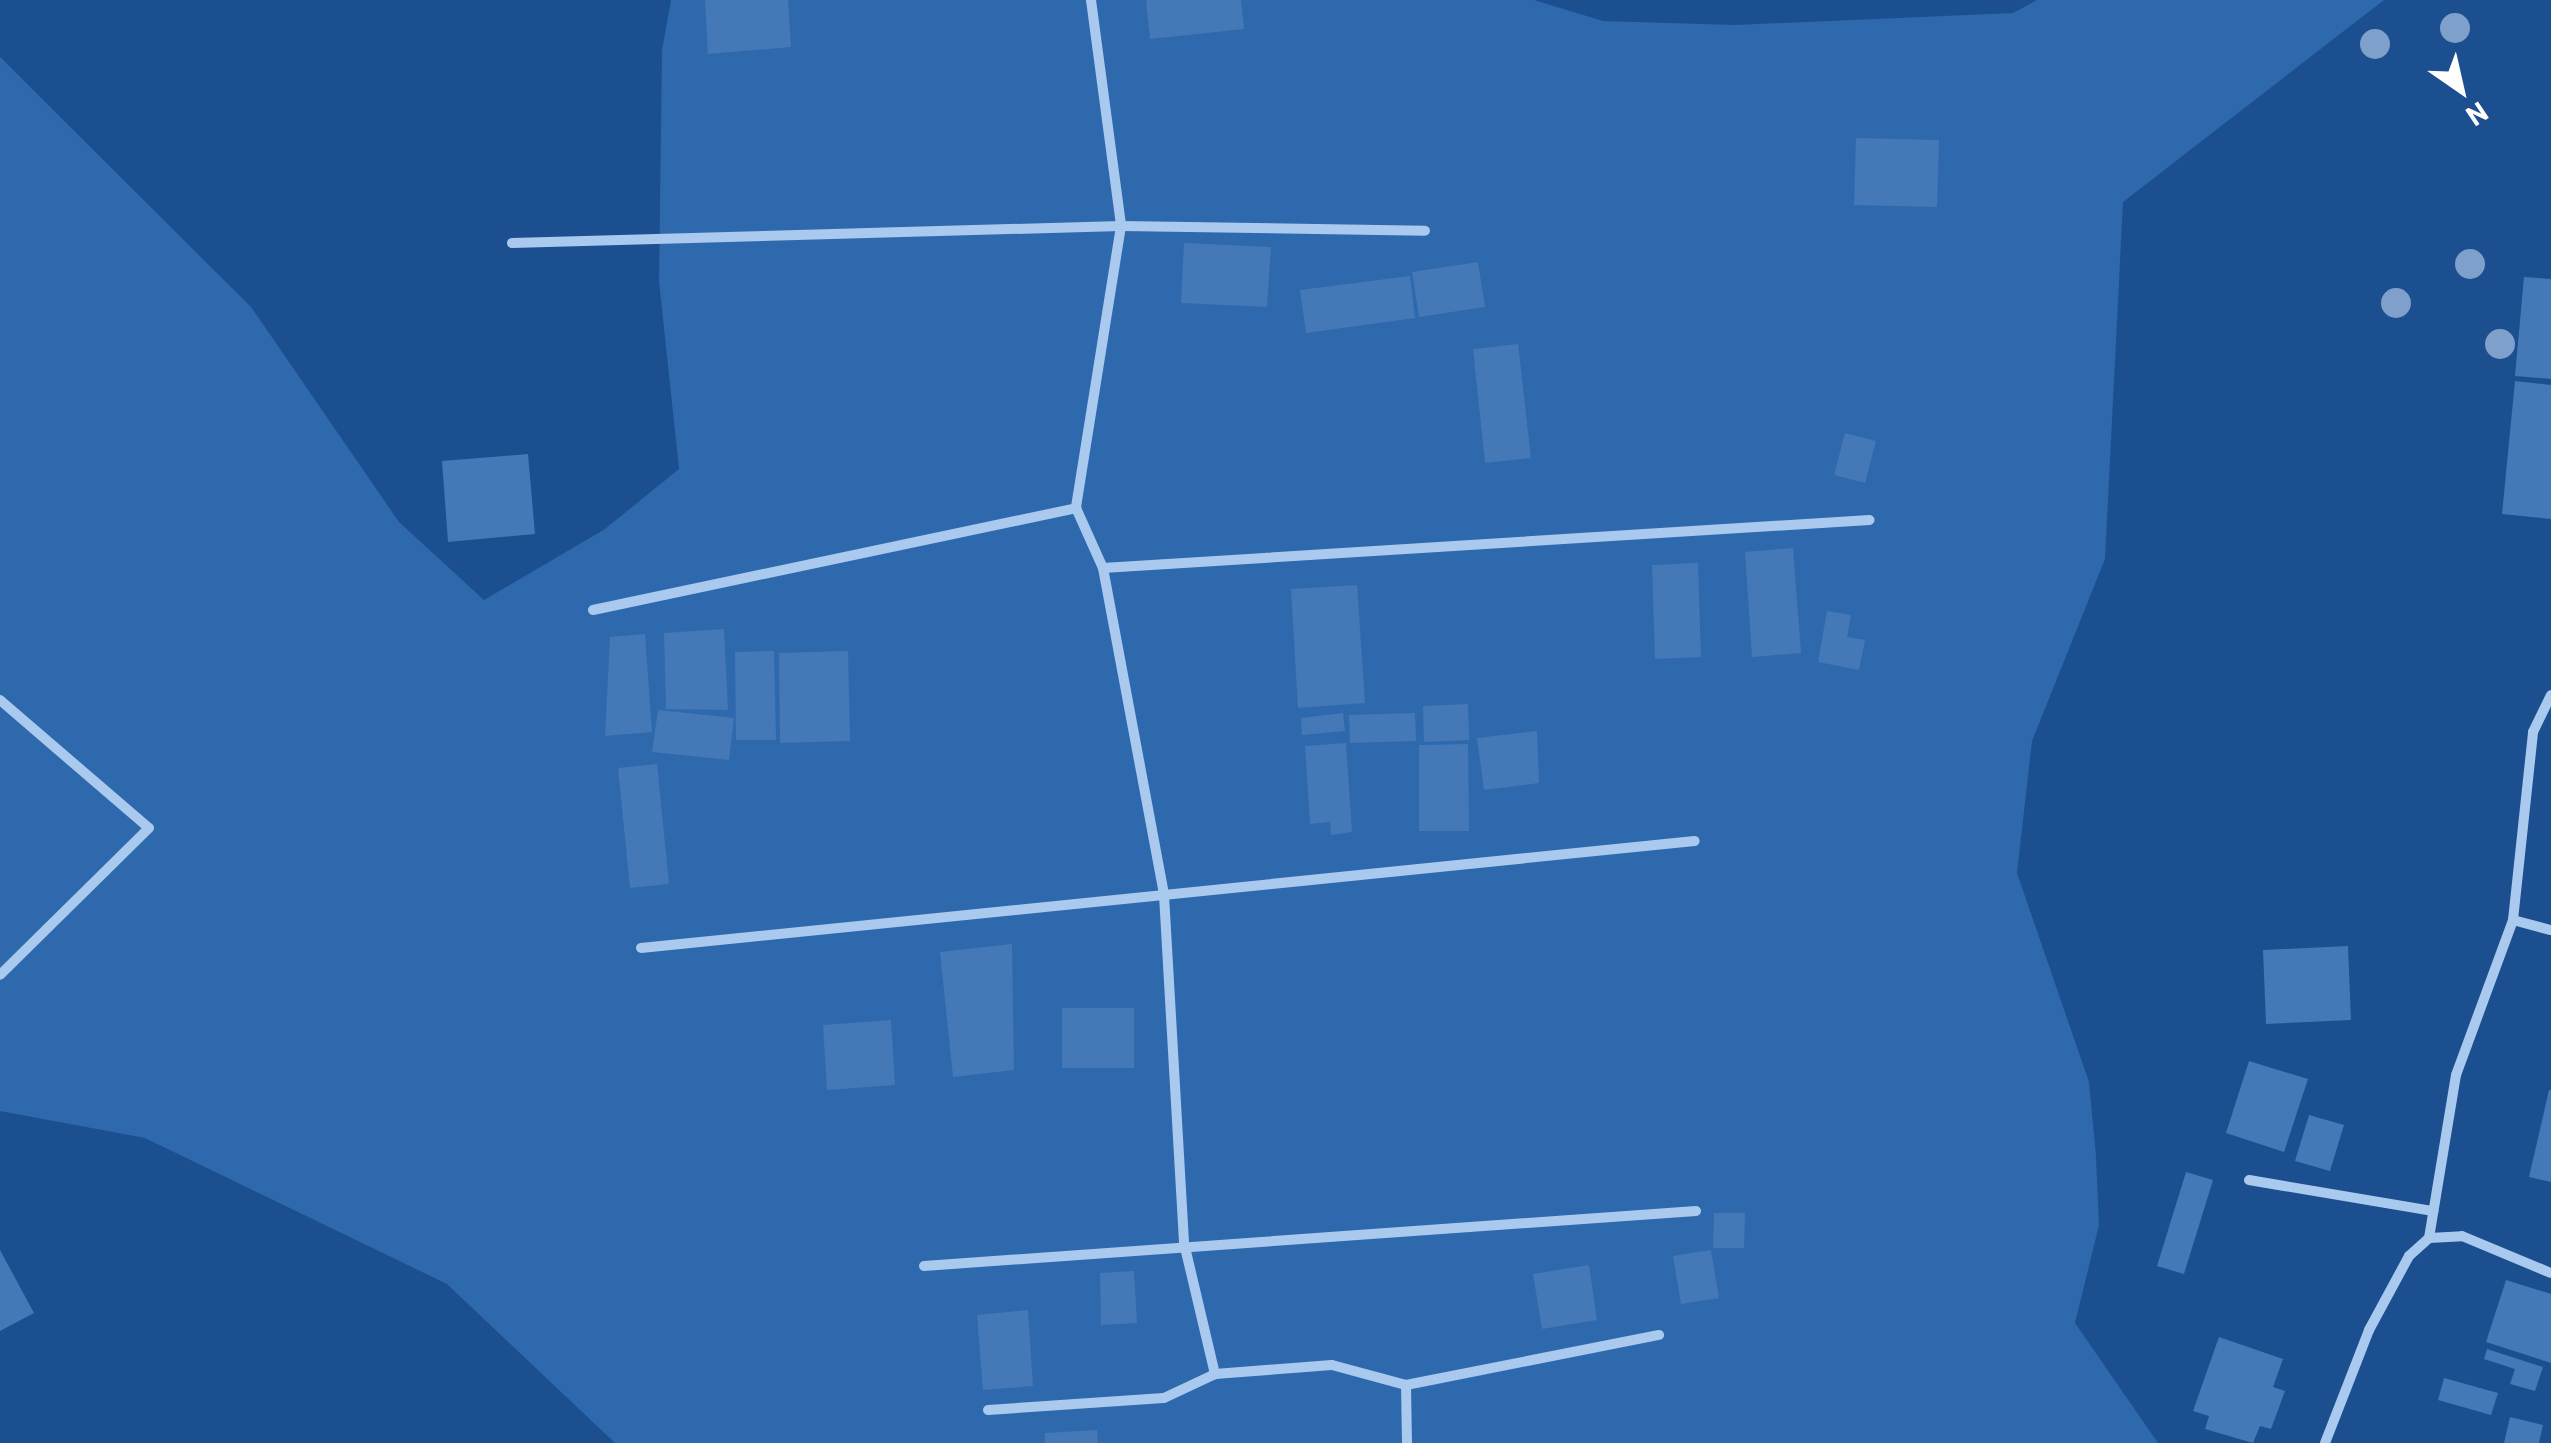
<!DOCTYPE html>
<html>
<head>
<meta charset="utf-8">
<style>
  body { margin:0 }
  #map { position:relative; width:2551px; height:1443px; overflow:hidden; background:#1b4f8f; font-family:Barlow,sans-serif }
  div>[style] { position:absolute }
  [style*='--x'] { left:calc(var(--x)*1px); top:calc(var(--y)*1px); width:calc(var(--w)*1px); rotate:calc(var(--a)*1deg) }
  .green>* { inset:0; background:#2e69ad }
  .building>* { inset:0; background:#4478b7 }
  .street>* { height:10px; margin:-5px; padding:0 5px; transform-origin:5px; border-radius:5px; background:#a9c9ee }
  .trees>* { width:30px; height:30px; margin:-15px; border-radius:50%; background:#7ea0ca }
  span { translate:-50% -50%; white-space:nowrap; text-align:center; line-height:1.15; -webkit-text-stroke:8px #1b4f8f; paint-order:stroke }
  .north { position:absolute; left:2411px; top:40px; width:100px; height:100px; -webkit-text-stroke:8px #1b4f8f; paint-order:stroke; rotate:146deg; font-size:28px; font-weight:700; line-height:40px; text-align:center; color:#fff }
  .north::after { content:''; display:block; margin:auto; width:35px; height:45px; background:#fff; clip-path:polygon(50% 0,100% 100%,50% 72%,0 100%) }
</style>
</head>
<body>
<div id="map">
  <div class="green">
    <i style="clip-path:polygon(671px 0,1534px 0,1603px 21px,1735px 25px,2013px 13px,2037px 0,2384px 0,2123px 202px,2105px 559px,2032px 741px,2017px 873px,2089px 1082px,2096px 1156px,2099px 1225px,2075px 1323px,2158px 1443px,615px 1443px,447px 1284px,145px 1138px,0 1111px,0 57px,251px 307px,399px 522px,484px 600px,605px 529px,679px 469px,659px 281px,662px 50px)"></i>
  </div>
  <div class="building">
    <i style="clip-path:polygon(705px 0,788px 0,791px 47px,708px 54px)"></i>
    <i style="clip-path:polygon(1146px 0,1241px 0,1244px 29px,1150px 39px)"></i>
    <i style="clip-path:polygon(1856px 138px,1939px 140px,1937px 207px,1854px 205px)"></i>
    <i style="clip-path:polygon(1184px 243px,1271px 247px,1267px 307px,1181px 303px)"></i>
    <i style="clip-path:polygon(1478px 262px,1485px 307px,1419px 317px,1412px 272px)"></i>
    <i style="clip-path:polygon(1410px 276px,1415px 318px,1306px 333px,1300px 290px)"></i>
    <i style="clip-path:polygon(2524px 277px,2551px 279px,2551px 379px,2515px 376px)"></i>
    <i style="clip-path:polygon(1518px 344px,1531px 458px,1485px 463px,1473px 349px)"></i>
    <i style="clip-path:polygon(2515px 381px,2551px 385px,2551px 519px,2502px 514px)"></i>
    <i style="clip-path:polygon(1845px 433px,1876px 441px,1865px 483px,1834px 475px)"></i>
    <i style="clip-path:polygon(528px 454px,535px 534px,448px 542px,442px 461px)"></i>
    <i style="clip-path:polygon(1793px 548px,1801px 653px,1752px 657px,1745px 552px)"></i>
    <i style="clip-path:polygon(1698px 563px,1701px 657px,1655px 659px,1652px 565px)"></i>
    <i style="clip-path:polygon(1357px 585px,1365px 703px,1298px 708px,1291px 589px)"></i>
    <i style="clip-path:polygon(1827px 611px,1851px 615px,1847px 637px,1865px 640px,1859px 670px,1818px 662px)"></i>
    <i style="clip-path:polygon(724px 629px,728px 710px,666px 709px,664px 633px)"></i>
    <i style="clip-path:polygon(645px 634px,652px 732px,605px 736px,610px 637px)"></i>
    <i style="clip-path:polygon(774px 651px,776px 740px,736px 740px,735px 652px)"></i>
    <i style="clip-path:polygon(848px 651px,850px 741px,780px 743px,779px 653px)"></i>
    <i style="clip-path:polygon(1468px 704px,1469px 740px,1424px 742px,1423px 706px)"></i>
    <i style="clip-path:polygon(658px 710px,734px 718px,729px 760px,652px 752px)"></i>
    <i style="clip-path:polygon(1343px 713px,1345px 731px,1302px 735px,1301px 718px)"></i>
    <i style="clip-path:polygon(1415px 713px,1416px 741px,1350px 743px,1349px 715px)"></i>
    <i style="clip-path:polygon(1537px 731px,1539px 783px,1484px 790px,1477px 738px)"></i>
    <i style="clip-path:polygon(1346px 743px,1352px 832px,1331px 835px,1330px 822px,1310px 824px,1305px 746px)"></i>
    <i style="clip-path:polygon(1468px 744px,1469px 831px,1419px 831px,1419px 745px)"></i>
    <i style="clip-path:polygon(657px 764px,669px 884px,630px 888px,618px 768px)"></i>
    <i style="clip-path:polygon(1012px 944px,1014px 1070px,953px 1077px,940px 952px)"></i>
    <i style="clip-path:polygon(2348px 946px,2351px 1020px,2266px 1024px,2263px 950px)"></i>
    <i style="clip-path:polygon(1062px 1008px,1134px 1008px,1134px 1068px,1062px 1068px)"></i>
    <i style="clip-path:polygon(891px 1020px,895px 1085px,827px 1090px,823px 1025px)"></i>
    <i style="clip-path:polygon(2249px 1061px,2308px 1079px,2284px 1152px,2226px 1133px)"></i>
    <i style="clip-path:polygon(2549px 1090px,2551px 1090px,2551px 1182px,2529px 1177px)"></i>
    <i style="clip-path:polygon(2309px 1115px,2344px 1125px,2330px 1171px,2295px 1161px)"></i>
    <i style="clip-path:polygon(2186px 1172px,2213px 1180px,2184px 1274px,2157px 1266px)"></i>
    <i style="clip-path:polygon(1714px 1213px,1745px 1213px,1744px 1248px,1713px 1248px)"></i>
    <i style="clip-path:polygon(0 1250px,34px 1313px,0 1331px)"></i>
    <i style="clip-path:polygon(1711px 1250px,1719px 1298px,1681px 1304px,1673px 1256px)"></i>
    <i style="clip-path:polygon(1589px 1265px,1597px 1320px,1542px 1329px,1533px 1274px)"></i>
    <i style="clip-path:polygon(1134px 1271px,1137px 1323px,1101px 1325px,1100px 1273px)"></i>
    <i style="clip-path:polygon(2506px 1280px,2551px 1294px,2551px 1363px,2486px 1342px)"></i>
    <i style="clip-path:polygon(1028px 1310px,1033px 1386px,983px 1390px,977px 1315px)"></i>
    <i style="clip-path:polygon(2219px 1337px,2283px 1359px,2273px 1387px,2285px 1391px,2271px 1429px,2260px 1426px,2253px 1443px,2205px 1429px,2209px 1416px,2193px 1411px)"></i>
    <i style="clip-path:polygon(2487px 1349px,2543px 1367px,2535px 1391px,2510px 1384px,2515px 1369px,2484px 1359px)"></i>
    <i style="clip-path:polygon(2444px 1378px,2498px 1393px,2491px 1415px,2438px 1400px)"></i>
    <i style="clip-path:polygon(2510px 1417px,2543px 1425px,2539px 1443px,2504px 1443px)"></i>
    <i style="clip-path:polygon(1097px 1430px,1098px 1443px,1045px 1443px,1045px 1433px)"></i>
  </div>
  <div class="street">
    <i style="--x:1091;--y:0;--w:228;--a:82.4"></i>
    <i style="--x:1121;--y:226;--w:286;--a:99.1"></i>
    <i style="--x:1076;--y:508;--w:66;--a:65.8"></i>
    <i style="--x:1103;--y:568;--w:333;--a:79.4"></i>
    <i style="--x:1164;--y:895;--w:349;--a:86.7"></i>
    <i style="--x:1184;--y:1243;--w:135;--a:76.7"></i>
    <i style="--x:512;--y:243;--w:609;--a:-1.6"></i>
    <i style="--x:1121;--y:226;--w:304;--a:0.9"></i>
    <i style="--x:1103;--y:568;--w:768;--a:-3.59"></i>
    <i style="--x:593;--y:610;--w:494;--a:-11.9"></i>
    <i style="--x:0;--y:700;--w:196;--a:40.7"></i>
    <i style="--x:149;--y:828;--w:209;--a:135.4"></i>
    <i style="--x:2513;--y:920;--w:39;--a:15"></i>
    <i style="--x:641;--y:948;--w:1059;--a:-5.8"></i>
    <i style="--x:2249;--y:1180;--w:187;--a:9.6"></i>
    <i style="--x:2429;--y:1238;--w:165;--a:-80.6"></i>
    <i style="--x:2456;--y:1075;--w:165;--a:-69.8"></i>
    <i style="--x:2513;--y:920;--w:189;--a:-83.9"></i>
    <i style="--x:2533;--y:732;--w:41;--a:-64.1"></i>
    <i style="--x:924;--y:1266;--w:774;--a:-4.08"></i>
    <i style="--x:1406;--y:1385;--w:58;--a:89"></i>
    <i style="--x:988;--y:1410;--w:176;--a:-3.9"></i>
    <i style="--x:1164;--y:1398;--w:56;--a:-25.2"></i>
    <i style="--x:1215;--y:1374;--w:117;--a:-4.4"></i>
    <i style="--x:1332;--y:1365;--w:77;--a:15.1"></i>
    <i style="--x:1406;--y:1385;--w:258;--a:-11.2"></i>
    <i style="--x:2325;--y:1443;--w:121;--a:-68.7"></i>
    <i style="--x:2369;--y:1330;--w:84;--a:-61.6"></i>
    <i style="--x:2409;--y:1256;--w:27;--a:-42"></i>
    <i style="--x:2429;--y:1238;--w:33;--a:-3"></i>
    <i style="--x:2462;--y:1236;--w:96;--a:22.6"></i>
  </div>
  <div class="trees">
    <i style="left:2455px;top:28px"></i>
    <i style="left:2375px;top:44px"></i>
    <i style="left:2470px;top:264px"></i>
    <i style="left:2396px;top:303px"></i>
    <i style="left:2500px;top:344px"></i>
  </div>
  <div class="north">N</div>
</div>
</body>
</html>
